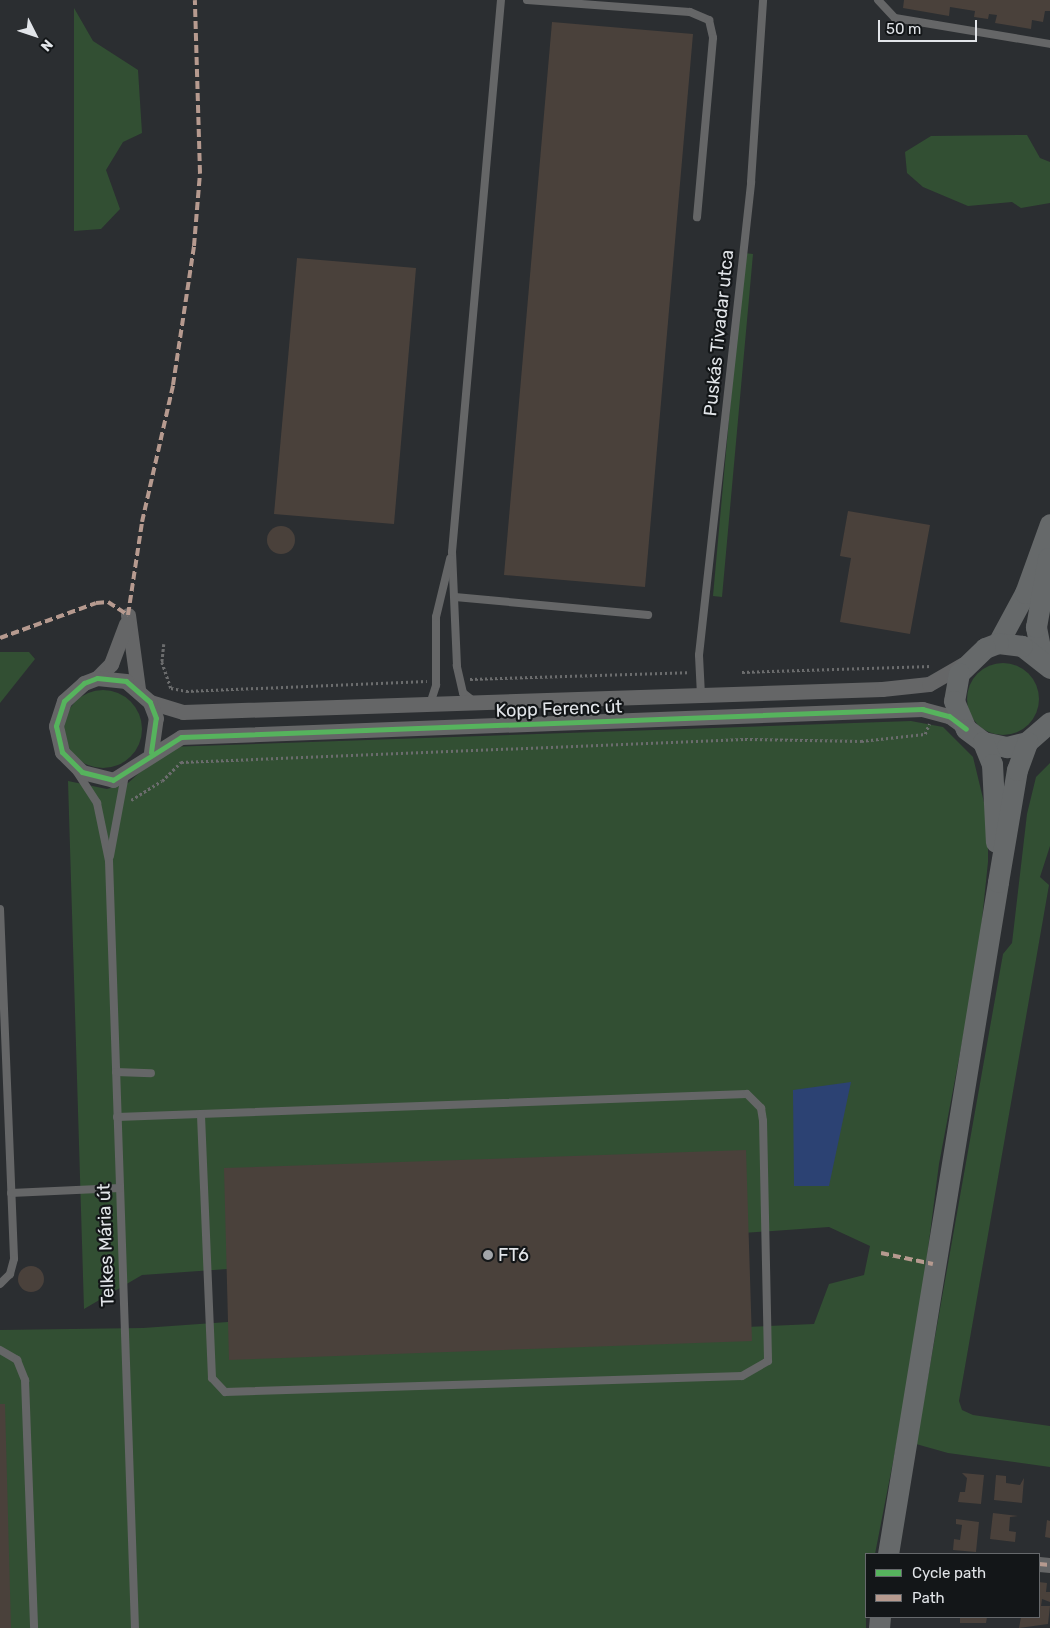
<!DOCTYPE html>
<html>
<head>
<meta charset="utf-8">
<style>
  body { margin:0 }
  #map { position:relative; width:1050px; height:1628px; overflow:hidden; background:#2b2e31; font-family:Rubik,sans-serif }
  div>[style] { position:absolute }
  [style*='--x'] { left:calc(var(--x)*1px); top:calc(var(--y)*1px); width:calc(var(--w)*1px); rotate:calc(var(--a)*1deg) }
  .green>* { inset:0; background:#324f33 }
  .round { border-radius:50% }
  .water>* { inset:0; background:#2c4273 }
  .building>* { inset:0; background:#4a413b }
  .path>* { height:2.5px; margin-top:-1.25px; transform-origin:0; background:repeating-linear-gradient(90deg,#6b6c6d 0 2.5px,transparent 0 5px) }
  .lane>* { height:8px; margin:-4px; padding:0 4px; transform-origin:4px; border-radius:4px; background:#656667 }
  .street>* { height:15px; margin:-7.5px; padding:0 7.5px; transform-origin:7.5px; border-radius:7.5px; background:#656667 }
  .secondary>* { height:21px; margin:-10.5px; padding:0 10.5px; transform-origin:10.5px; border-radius:10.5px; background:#66696a }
  .quiet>* { height:4px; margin-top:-2px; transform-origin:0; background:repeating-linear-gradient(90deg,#b69a8f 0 8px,transparent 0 12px) }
  .cycleway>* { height:5px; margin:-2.5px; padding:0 2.5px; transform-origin:2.5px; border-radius:2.5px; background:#56b35d }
  .dots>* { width:14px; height:14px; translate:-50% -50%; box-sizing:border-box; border:2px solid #131618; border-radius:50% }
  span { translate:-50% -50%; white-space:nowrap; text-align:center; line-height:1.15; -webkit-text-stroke:4.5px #131618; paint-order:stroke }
  .street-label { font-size:18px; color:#e2e5e9 }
  .poi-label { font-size:18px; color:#e2e5e9 }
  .left { translate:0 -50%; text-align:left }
  .legend { position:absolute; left:865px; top:1553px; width:175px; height:65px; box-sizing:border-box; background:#131618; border:1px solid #66696c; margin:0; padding:6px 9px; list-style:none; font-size:15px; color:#e2e5e9 }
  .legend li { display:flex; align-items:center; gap:10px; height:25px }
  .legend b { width:25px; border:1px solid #66696c }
  .north { position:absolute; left:10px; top:10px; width:50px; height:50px; -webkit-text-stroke:4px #131618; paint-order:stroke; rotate:131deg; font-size:14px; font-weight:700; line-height:20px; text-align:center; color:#e2e5e9 }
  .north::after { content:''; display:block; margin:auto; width:18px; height:22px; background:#e2e5e9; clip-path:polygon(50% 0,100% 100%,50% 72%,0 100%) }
  .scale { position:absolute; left:878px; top:20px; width:99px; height:22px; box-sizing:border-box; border:2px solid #e2e5e9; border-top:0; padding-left:6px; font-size:15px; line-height:18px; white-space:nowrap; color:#e2e5e9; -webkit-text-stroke:4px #131618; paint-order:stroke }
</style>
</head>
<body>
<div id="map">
  <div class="green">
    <i style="clip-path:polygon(74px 8px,93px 41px,138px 70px,142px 133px,123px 142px,106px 170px,120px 209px,101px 229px,74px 231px)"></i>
    <i style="clip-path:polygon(1027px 135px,1040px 158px,1050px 162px,1050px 203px,1021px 208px,1012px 202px,968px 206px,923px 187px,907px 173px,905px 152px,931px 136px)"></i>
    <i style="clip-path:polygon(744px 253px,753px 254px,722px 597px,713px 596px)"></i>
    <i style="clip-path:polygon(0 652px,29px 652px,35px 659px,0 703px)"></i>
    <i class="round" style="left:967px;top:663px;width:72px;height:72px"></i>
    <i class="round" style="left:64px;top:690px;width:78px;height:78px"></i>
    <i style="clip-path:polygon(911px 721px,943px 727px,973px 757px,988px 819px,988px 862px,978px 958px,939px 1164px,915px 1349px,875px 1554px,866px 1554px,866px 1628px,0 1628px,0 1330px,143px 1328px,441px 1307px,513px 1337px,814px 1324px,829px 1284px,864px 1275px,870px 1246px,829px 1227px,142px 1275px,84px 1309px,68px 781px,107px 789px,128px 783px,168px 747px)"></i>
    <i style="clip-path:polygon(1050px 763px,1050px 846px,1040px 877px,1049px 885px,959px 1401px,962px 1410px,973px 1415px,1050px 1426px,1050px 1467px,948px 1453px,916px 1444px,1003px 954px,1012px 943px,1027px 814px,1036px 777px)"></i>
  </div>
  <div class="water">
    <i style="clip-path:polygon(851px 1082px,829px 1186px,794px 1186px,793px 1090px)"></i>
  </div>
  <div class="building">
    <i style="clip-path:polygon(904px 0,1050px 0,1050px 11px,1045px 11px,1043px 22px,1032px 20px,1031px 29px,995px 23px,997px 15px,989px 14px,988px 19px,974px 17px,975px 11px,950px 7px,949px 16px,903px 8px)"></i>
    <i style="clip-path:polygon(552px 22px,693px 34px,645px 587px,504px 575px)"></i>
    <i style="clip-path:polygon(297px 258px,416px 268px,394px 524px,274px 514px)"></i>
    <i style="clip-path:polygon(848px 511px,930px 525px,910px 634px,840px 622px,851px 558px,840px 556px)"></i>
    <i class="round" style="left:267px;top:526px;width:28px;height:28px"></i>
    <i style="clip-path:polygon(746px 1150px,752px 1341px,229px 1360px,224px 1168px)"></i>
    <i class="round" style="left:18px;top:1266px;width:26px;height:26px"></i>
    <i style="clip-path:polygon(0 1404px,5px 1404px,11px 1628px,0 1628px)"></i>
    <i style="clip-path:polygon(962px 1473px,984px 1475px,981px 1504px,958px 1502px,960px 1492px,965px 1492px,967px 1478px)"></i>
    <i style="clip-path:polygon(996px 1475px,1006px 1476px,1006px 1483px,1020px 1485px,1024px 1478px,1022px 1503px,994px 1500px)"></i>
    <i style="clip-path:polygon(993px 1513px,1018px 1516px,1010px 1517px,1009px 1531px,1016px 1532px,1015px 1542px,990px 1539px)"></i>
    <i style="clip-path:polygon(956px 1519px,979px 1522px,976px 1552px,953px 1550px,954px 1539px,960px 1540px,962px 1525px,956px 1524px)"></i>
    <i style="clip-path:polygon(1047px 1520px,1050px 1521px,1050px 1538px,1045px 1537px)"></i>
    <i style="clip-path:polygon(1039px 1582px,1047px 1583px,1046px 1592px,1050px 1592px,1050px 1602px,1042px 1599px,1041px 1606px,1050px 1606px,1048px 1624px,1019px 1628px,1021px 1617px,1039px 1617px)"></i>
    <i style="clip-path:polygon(960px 1617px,987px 1617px,986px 1623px,960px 1623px)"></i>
  </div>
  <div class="path">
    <i style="--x:164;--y:644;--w:18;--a:96"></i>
    <i style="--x:162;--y:662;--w:28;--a:71"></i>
    <i style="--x:171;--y:688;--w:15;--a:11"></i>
    <i style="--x:186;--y:691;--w:241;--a:-2.4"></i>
    <i style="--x:742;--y:672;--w:190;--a:-1.8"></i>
    <i style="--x:470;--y:679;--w:218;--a:-1.8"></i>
    <i style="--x:131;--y:800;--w:36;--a:-32"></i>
    <i style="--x:162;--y:781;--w:27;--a:-45"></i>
    <i style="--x:181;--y:762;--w:564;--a:-2.34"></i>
    <i style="--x:745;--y:739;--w:116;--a:1"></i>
    <i style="--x:861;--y:741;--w:64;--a:-6.2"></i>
    <i style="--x:925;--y:734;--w:11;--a:-68"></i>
  </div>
  <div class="lane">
    <i style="--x:527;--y:0;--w:163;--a:4.2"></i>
    <i style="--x:690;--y:12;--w:21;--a:23"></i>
    <i style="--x:709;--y:20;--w:18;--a:77"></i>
    <i style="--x:713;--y:38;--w:180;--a:95.1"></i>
    <i style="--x:878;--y:0;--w:25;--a:47"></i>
    <i style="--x:895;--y:18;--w:157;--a:9.5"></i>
    <i style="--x:455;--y:597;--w:194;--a:5.3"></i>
    <i style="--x:701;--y:695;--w:40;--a:-92.9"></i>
    <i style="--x:699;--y:655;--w:476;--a:-83.7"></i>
    <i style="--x:751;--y:182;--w:182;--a:-86.2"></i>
    <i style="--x:472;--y:700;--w:11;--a:-142"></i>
    <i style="--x:463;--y:693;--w:28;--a:-103"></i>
    <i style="--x:457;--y:666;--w:114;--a:-92.5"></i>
    <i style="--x:452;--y:552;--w:554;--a:-84.93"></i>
    <i style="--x:430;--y:704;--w:20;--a:-72"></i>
    <i style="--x:436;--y:685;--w:68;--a:-90"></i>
    <i style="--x:436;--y:617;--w:60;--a:-76.4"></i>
    <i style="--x:77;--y:772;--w:37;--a:57"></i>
    <i style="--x:97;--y:803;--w:59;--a:78.3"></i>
    <i style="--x:109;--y:861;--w:767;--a:88.06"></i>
    <i style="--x:110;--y:856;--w:82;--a:-79.5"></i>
    <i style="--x:0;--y:909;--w:350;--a:87.7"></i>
    <i style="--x:14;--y:1259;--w:16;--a:105"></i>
    <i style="--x:10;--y:1274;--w:14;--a:135"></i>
    <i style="--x:116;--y:1072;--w:35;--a:2"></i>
    <i style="--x:117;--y:1117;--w:630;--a:-2.09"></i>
    <i style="--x:747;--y:1094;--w:20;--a:45"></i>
    <i style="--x:761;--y:1108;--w:13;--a:81"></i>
    <i style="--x:763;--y:1121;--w:240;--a:88.8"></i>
    <i style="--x:768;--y:1361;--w:30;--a:150"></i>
    <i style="--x:742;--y:1376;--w:517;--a:178.23"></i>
    <i style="--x:225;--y:1392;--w:19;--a:-133"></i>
    <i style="--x:212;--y:1378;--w:264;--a:-92.4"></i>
    <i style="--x:11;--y:1193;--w:109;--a:-2.6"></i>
    <i style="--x:0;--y:1350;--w:20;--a:30"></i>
    <i style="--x:17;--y:1360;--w:22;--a:68"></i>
    <i style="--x:25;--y:1380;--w:248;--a:87.9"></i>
  </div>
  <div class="street">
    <i style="--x:128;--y:615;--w:75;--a:82.3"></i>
    <i style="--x:97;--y:678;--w:20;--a:-45"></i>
    <i style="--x:111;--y:664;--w:43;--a:-69.4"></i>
    <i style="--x:150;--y:702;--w:34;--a:17"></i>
    <i style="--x:183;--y:712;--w:699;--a:-1.88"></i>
    <i style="--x:882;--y:689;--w:47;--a:-6.1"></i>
    <i style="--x:929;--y:684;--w:39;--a:-30"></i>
    <i style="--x:151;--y:752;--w:34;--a:-82"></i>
    <i style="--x:156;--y:718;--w:17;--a:-111"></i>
    <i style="--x:150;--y:702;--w:32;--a:-139"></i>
    <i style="--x:126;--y:681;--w:29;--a:-174"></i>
    <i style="--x:97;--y:678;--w:14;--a:159"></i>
    <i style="--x:84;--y:683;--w:27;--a:138"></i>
    <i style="--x:64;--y:701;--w:26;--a:108"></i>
    <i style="--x:56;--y:726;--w:27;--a:77"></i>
    <i style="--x:62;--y:752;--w:28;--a:45"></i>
    <i style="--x:82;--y:772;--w:32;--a:14"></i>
    <i style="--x:113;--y:780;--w:80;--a:-32.3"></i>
    <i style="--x:181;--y:737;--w:742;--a:-2.16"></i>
    <i style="--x:922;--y:709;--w:28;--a:15"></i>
    <i style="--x:949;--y:716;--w:19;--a:36"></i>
    <i style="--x:1039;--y:1564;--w:11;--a:5"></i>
  </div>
  <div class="secondary">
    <i style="--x:998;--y:643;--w:57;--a:-61.6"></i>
    <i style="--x:1025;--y:593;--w:73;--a:-70.1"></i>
    <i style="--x:1042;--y:658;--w:32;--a:-101"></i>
    <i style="--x:1036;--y:627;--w:70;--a:-80.1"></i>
    <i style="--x:1050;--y:668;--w:36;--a:-142"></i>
    <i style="--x:1022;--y:646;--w:24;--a:-173"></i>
    <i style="--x:998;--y:643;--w:14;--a:159"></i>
    <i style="--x:985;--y:648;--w:36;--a:136"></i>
    <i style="--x:959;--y:673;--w:28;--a:100"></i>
    <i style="--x:954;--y:701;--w:30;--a:67"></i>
    <i style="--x:966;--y:729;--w:21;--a:37"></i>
    <i style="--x:983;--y:742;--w:25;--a:12"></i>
    <i style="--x:1007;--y:747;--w:21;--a:-14"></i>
    <i style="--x:1027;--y:742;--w:30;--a:-41"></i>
    <i style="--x:983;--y:742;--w:24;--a:68"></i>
    <i style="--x:992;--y:764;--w:78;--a:87.1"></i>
    <i style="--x:888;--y:1554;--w:681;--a:-80.7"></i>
    <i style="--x:998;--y:882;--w:114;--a:-80.4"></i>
    <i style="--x:1017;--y:770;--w:30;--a:-70"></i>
    <i style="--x:879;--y:1628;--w:11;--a:-85"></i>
  </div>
  <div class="quiet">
    <i style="--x:128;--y:615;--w:94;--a:-81.4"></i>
    <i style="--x:142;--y:522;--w:140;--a:-77.2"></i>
    <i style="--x:173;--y:385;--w:141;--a:-81.4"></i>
    <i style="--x:194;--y:246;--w:73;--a:-85.3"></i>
    <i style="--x:200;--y:173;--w:173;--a:-91.7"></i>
    <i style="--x:0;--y:638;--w:102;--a:-20"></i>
    <i style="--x:96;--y:603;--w:12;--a:-5"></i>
    <i style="--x:108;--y:602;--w:24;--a:33"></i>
    <i style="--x:881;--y:1253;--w:53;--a:11.9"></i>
    <i style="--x:1039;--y:1564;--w:11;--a:5"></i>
  </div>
  <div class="cycleway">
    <i style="--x:151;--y:752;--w:34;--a:-82"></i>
    <i style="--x:156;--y:718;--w:17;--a:-111"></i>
    <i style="--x:150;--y:702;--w:32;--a:-139"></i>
    <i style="--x:126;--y:681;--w:29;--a:-174"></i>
    <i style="--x:97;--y:678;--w:14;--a:159"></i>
    <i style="--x:84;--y:683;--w:27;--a:138"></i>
    <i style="--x:64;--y:701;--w:26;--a:108"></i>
    <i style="--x:56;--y:726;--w:27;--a:77"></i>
    <i style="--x:62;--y:752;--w:28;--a:45"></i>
    <i style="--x:82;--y:772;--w:32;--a:14"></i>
    <i style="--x:113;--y:780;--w:80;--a:-32.3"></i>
    <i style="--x:181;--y:737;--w:742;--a:-2.16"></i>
    <i style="--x:922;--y:709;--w:28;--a:15"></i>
    <i style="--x:949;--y:716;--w:21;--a:37"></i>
  </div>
  <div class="dots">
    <i style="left:488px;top:1255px;background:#a2a5a9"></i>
  </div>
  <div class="street-label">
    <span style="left:719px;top:333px;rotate:-84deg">Puskás Tivadar utca</span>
    <span style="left:559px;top:709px;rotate:-2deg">Kopp Ferenc út</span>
    <span style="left:106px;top:1245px;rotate:-92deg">Telkes Mária út</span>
  </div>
  <div class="poi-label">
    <span class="left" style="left:498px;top:1255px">FT6</span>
  </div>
  <ul class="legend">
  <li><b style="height:6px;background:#56b35d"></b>Cycle path</li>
  <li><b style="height:6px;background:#b69a8f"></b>Path</li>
  </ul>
  <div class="north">N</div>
  <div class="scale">50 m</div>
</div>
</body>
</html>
